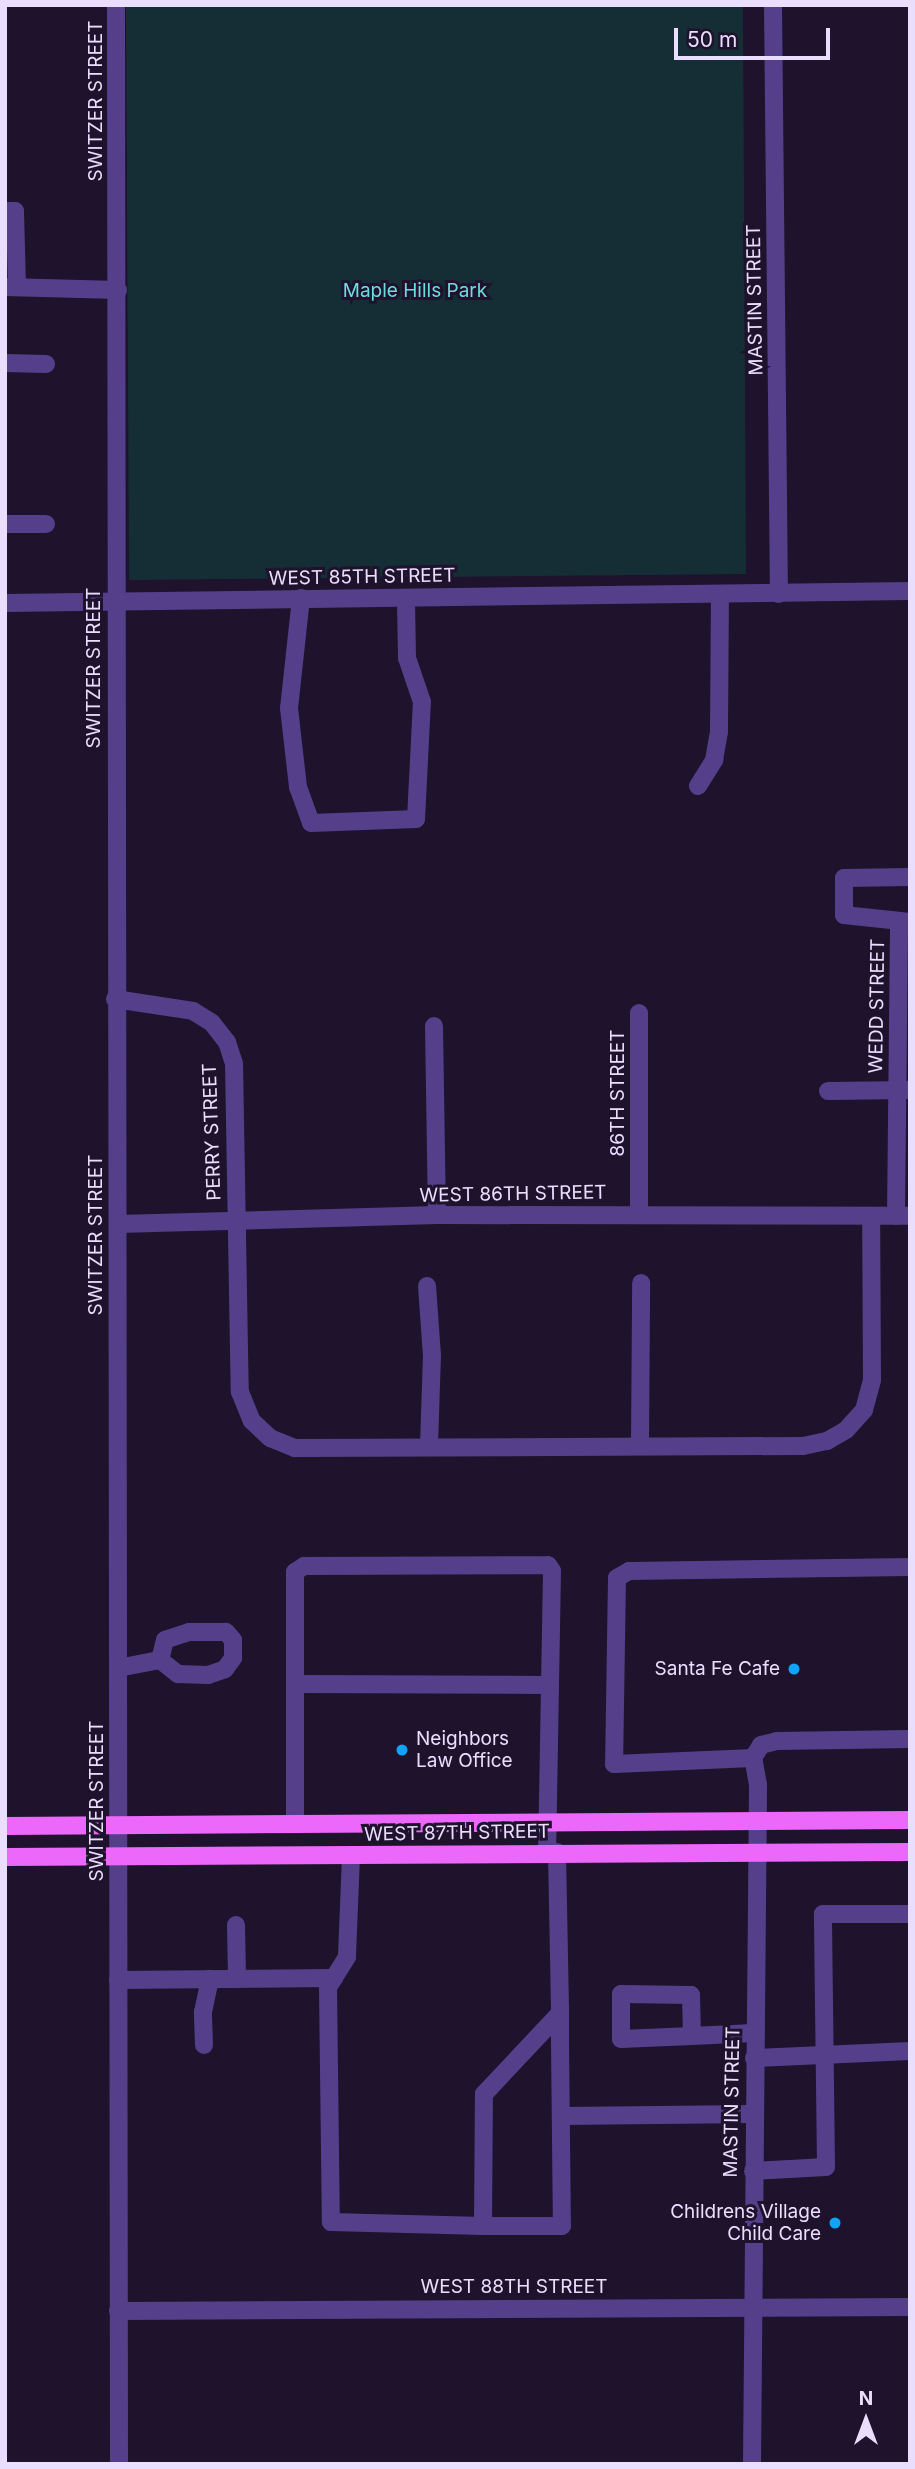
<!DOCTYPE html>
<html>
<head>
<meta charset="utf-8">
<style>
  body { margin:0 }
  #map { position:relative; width:915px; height:2469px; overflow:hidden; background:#1e122c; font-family:Inter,sans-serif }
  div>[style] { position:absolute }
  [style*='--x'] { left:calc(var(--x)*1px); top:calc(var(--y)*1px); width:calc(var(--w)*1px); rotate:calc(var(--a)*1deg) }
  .green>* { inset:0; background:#152e36 }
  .minor>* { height:18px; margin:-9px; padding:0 9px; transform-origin:9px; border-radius:9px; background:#553f8a }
  .major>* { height:18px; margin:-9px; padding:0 9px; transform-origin:9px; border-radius:9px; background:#ec68fb }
  .dots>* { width:19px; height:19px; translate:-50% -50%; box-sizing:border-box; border:4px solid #1e122c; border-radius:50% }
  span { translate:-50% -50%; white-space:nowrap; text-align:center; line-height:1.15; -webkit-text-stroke:6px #1e122c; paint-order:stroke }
  .street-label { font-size:19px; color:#eadefe }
  .park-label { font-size:19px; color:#6adddf }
  .poi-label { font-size:19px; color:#eadefe }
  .right { translate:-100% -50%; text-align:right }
  .left { translate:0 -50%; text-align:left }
  .frame { position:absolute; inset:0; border:7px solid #eadefe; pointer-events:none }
  .north { position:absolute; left:831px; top:2385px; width:70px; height:70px; -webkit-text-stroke:5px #1e122c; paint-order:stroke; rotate:0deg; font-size:19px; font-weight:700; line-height:28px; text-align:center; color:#eadefe }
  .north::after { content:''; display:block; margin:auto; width:24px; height:32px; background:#eadefe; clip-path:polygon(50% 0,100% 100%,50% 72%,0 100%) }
  .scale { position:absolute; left:674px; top:28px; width:156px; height:32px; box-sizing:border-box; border:4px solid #eadefe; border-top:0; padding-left:9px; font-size:21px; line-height:24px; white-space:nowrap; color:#eadefe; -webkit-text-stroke:5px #1e122c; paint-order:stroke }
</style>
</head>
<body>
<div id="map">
  <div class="green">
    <i style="clip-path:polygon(126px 5px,743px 5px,746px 574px,129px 580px)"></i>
  </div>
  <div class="minor">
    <i style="--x:116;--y:5;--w:2459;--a:89.93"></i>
    <i style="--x:773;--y:5;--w:589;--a:89.42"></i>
    <i style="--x:5;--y:211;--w:10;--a:0"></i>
    <i style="--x:15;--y:211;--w:76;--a:88.5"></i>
    <i style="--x:5;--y:287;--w:113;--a:1.5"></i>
    <i style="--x:5;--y:363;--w:41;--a:1.4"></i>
    <i style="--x:5;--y:524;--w:41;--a:0"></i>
    <i style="--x:301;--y:598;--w:111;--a:96.2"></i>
    <i style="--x:289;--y:708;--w:80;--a:83.5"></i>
    <i style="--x:298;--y:787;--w:38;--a:70"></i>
    <i style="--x:311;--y:823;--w:105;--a:-2.2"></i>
    <i style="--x:416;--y:819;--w:117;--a:-87.1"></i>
    <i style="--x:422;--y:702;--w:46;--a:-108.8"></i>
    <i style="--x:407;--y:658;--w:60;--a:-91"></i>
    <i style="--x:5;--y:603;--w:905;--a:-0.76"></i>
    <i style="--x:698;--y:786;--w:31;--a:-58"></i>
    <i style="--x:714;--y:760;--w:28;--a:-80"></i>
    <i style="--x:719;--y:732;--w:138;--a:-89.6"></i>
    <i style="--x:910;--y:877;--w:66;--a:179.1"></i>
    <i style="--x:844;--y:878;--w:37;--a:90"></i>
    <i style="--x:844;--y:915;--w:66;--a:6.1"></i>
    <i style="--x:115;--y:999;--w:79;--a:8.7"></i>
    <i style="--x:193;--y:1011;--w:22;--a:32"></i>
    <i style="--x:212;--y:1023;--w:24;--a:52"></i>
    <i style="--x:227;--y:1042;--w:22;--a:72"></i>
    <i style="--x:234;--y:1063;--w:329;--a:89"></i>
    <i style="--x:240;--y:1392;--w:31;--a:68"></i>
    <i style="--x:252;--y:1421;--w:25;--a:43"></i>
    <i style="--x:270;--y:1438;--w:27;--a:22"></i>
    <i style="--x:295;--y:1448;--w:508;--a:-0.23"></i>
    <i style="--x:803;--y:1446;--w:25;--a:-12"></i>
    <i style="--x:827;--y:1441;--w:22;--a:-30"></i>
    <i style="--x:846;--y:1430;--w:27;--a:-48"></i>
    <i style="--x:864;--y:1410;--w:31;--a:-75"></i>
    <i style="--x:872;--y:1380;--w:164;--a:-90.3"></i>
    <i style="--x:434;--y:1026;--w:189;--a:89.1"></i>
    <i style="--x:828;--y:1091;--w:82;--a:-0.7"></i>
    <i style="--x:639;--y:1214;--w:201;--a:-90"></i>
    <i style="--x:896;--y:1216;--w:293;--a:-89.4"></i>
    <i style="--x:118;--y:1224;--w:319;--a:-1.6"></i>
    <i style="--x:437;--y:1215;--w:473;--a:0.1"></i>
    <i style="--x:427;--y:1286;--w:69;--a:85.9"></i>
    <i style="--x:432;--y:1355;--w:91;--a:91.9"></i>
    <i style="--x:640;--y:1446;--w:163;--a:-89.6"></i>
    <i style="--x:910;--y:1567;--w:281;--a:179.2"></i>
    <i style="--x:629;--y:1571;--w:14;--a:150"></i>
    <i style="--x:617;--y:1578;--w:186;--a:90.9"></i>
    <i style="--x:614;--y:1764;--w:139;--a:-2.5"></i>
    <i style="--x:753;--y:1758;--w:15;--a:-58"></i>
    <i style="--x:761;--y:1745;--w:16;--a:-14"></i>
    <i style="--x:777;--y:1741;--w:133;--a:-0.9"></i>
    <i style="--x:118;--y:1668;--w:43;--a:-10.8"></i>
    <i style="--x:160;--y:1660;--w:23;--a:38"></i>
    <i style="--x:178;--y:1674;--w:30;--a:2"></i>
    <i style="--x:208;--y:1675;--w:18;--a:-19"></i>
    <i style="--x:225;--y:1669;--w:14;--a:-54"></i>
    <i style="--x:233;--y:1658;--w:18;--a:-90"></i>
    <i style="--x:233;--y:1640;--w:11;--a:-131"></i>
    <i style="--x:226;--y:1632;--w:37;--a:180"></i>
    <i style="--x:189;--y:1632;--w:25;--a:162"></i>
    <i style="--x:165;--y:1640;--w:21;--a:104"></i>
    <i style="--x:295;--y:1684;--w:255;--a:0.2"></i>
    <i style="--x:295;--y:1824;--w:252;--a:-90"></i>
    <i style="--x:295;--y:1572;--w:11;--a:-34"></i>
    <i style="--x:304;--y:1566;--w:244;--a:-0.2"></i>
    <i style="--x:548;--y:1565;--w:7;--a:56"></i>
    <i style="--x:552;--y:1571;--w:281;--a:91"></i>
    <i style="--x:557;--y:1852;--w:161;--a:88.9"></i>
    <i style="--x:560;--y:2013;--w:30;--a:90"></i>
    <i style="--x:560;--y:2043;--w:183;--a:89.4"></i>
    <i style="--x:562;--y:2226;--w:79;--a:180"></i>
    <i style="--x:483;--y:2226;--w:132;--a:-89.6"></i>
    <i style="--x:484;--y:2094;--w:111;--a:-46.8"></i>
    <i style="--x:351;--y:1856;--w:101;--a:92.3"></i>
    <i style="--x:347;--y:1957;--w:36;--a:122"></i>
    <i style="--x:328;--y:1988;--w:234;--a:89.3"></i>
    <i style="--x:331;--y:2222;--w:152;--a:1.5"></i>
    <i style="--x:236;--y:1925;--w:54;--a:88.9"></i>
    <i style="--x:118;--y:1980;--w:216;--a:-0.5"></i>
    <i style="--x:692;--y:2036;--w:41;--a:-91.4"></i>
    <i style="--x:691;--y:1995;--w:70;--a:-179.2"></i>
    <i style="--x:621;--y:1994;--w:45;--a:90"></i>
    <i style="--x:621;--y:2039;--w:71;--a:-2.4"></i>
    <i style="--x:692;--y:2036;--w:62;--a:-2.8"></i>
    <i style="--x:204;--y:2045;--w:33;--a:-92"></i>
    <i style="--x:203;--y:2012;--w:34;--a:-78"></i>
    <i style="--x:754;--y:2058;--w:156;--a:-2.6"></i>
    <i style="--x:561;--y:2116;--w:192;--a:-0.6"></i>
    <i style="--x:753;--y:2171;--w:73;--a:-3.1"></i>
    <i style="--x:826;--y:2167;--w:253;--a:-90.7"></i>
    <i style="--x:823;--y:1914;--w:87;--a:0"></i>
    <i style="--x:118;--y:2311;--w:792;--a:-0.29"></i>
    <i style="--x:752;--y:2464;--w:679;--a:-89.49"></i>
    <i style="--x:758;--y:1785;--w:27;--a:-100"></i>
  </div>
  <div class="major">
    <i style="--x:5;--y:1826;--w:905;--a:-0.38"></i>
    <i style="--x:5;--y:1857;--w:905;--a:-0.32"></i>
  </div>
  <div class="dots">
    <i style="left:794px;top:1669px;background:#0fa3f9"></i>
    <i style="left:402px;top:1750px;background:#0fa3f9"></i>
    <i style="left:835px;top:2223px;background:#0fa3f9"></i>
  </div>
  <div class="street-label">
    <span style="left:96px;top:101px;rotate:-90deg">SWITZER STREET</span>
    <span style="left:755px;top:300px;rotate:-91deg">MASTIN STREET</span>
    <span style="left:362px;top:577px;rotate:-1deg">WEST 85TH STREET</span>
    <span style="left:94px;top:668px;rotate:-90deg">SWITZER STREET</span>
    <span style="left:877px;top:1006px;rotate:-89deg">WEDD STREET</span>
    <span style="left:618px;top:1093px;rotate:-90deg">86TH STREET</span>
    <span style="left:212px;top:1132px;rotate:-92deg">PERRY STREET</span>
    <span style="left:513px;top:1194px;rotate:-1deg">WEST 86TH STREET</span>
    <span style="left:96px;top:1235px;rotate:-90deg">SWITZER STREET</span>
    <span style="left:97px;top:1801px;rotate:-90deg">SWITZER STREET</span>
    <span style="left:457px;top:1833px;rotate:-1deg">WEST 87TH STREET</span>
    <span style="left:732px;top:2102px;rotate:-89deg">MASTIN STREET</span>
    <span style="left:514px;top:2287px">WEST 88TH STREET</span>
  </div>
  <div class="park-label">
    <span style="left:415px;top:291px">Maple Hills Park</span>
  </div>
  <div class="poi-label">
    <span class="right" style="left:780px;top:1669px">Santa Fe Cafe</span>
    <span class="left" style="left:416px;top:1750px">Neighbors<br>Law Office</span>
    <span class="right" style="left:821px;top:2223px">Childrens Village<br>Child Care</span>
  </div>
  <div class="frame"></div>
  <div class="north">N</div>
  <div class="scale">50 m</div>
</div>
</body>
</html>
